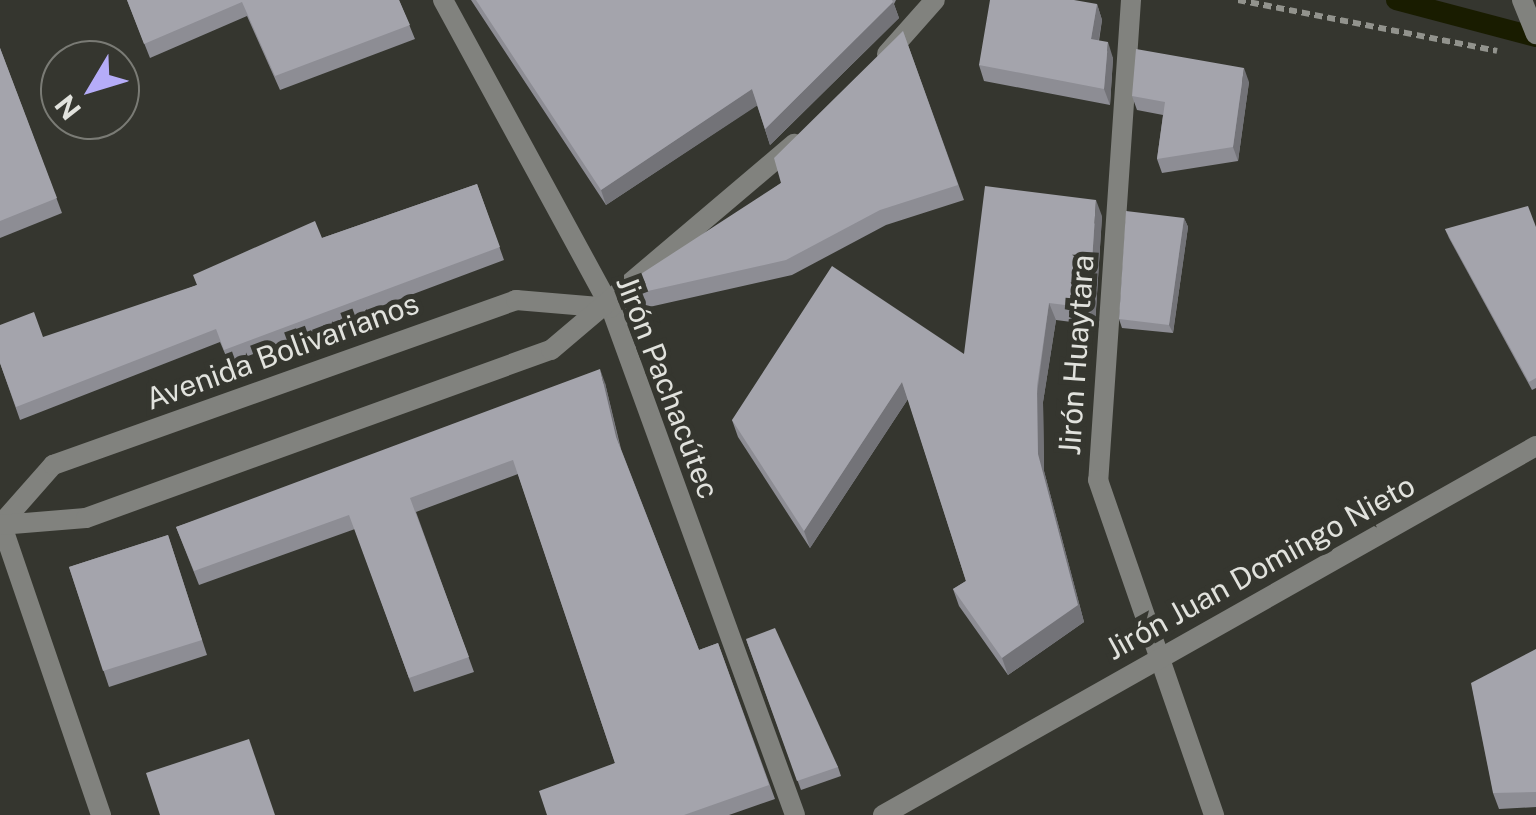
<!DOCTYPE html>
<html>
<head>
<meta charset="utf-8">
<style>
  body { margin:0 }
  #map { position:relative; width:1536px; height:815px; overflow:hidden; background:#35362f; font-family:"Public Sans",sans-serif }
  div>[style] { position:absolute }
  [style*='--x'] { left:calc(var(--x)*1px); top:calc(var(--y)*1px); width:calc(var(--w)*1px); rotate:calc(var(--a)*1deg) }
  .stream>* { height:20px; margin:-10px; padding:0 10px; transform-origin:10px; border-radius:10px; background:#191c00 }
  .path>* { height:6px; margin-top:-3px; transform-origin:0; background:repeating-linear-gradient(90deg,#92938d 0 8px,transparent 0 13px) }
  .street>* { height:20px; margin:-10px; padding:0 10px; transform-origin:10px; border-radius:10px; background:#81827e }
  .wall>* { inset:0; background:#8d8d94 }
  .shaded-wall>* { inset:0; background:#737378 }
  .building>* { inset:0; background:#a4a4ac }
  span { translate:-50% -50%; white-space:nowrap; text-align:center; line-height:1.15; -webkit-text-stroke:10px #35362f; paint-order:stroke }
  .street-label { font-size:30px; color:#e1e2dd }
  .north { position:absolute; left:40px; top:40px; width:100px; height:100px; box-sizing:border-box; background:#35362f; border:2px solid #7a7b75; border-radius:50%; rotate:232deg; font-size:28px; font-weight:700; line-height:40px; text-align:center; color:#e1e2dd }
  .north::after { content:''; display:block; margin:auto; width:35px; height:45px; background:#b5acf8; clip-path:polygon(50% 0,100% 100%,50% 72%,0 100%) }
</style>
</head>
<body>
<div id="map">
  <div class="stream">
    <i style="--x:1396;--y:0;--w:145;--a:14.8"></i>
  </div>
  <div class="path">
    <i style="--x:1238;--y:0;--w:264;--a:11.1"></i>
  </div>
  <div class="street">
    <i style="--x:443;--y:0;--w:351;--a:61.4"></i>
    <i style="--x:611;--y:308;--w:539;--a:70.05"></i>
    <i style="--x:1131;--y:0;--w:481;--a:93.9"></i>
    <i style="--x:1098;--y:480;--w:355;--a:70.9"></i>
    <i style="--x:1522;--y:0;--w:37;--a:68"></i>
    <i style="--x:887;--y:54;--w:72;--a:-48.4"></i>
    <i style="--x:0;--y:520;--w:312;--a:71.1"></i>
    <i style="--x:1;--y:524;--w:79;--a:-48.6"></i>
    <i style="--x:53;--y:465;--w:492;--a:-19.6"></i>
    <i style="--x:516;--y:300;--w:95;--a:4.8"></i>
    <i style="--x:0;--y:525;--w:86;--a:-4.7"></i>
    <i style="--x:86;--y:518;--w:494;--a:-19.9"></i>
    <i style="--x:551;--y:350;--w:319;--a:-40.3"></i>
    <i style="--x:883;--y:815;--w:750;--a:-29.47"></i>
  </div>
  <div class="wall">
    <i style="clip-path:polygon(127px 0,399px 0,415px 39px,280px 90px,247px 16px,150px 58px)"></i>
    <i style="clip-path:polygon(471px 0,896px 0,894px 4px,899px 18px,770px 145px,757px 105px,606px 205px)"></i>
    <i style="clip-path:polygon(1097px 4px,1102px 20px,1099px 41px,1113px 58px,1110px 105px,984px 81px,979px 65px)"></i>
    <i style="clip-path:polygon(903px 31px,964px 200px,886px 225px,792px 275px,627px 312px,621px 297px,781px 183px)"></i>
    <i style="clip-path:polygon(0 48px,62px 213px,0 238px)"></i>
    <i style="clip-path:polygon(1249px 82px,1238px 161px,1162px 173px,1157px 159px,1163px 115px,1137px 110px,1132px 96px)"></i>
    <i style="clip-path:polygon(477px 184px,504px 260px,229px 363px,220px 342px,20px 420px,0 363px,197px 285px,322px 238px)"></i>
    <i style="clip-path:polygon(1102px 216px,1095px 325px,1056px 320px,1043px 402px,1044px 471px,1084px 622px,1008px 675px,959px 606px,953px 589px,966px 581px,908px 399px,810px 548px,738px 437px,732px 420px,964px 354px)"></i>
    <i style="clip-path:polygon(1184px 218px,1188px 227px,1173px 333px,1122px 328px,1119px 319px)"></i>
    <i style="clip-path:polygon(1536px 227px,1536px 388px,1532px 390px,1449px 238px,1445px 229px)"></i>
    <i style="clip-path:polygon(605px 383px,621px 449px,699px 650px,718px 643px,775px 799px,729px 815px,547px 815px,615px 763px,518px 474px,416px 512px,474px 672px,414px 692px,355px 529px,199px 585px,176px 527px)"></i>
    <i style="clip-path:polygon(168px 535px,207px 655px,109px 687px,69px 567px)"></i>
    <i style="clip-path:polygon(746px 639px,838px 767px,841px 776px,801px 790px)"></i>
    <i style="clip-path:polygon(1536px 649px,1536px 807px,1499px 809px,1493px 793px)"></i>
  </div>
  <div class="shaded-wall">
    <i style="clip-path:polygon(893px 2px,899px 18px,770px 145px,765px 129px)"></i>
    <i style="clip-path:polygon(1097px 4px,1102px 20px,1096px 55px,1091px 39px)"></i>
    <i style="clip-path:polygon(1108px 42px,1113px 58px,1110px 105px,1104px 89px)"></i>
    <i style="clip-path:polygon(1244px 68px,1249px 82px,1238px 161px,1233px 147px)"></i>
    <i style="clip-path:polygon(752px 89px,758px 105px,606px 205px,601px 190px)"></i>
    <i style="clip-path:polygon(1096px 200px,1102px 216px,1095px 325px,1089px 308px)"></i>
    <i style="clip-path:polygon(1184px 218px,1188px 227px,1173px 333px,1169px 325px)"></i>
    <i style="clip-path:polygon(1049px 303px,1056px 320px,1043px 402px,1044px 471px,1084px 622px,1008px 675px,1002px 658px)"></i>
    <i style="clip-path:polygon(600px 369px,605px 383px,621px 452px,616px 437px)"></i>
    <i style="clip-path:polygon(902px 382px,908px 399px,810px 548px,804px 531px)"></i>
  </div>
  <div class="building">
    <i style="clip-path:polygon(127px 0,399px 0,410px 25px,275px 76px,242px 2px,144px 44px)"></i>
    <i style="clip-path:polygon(476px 0,892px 0,893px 2px,765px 129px,752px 89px,601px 190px)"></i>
    <i style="clip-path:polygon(990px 0,1074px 0,1097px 4px,1091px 39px,1108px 42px,1104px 89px,979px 65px)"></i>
    <i style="clip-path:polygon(903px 31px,958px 185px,880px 210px,786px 260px,621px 297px,627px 283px,781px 183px,774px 158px)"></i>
    <i style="clip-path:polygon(0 48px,57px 198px,0 221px)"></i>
    <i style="clip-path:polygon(1136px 49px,1244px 68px,1233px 147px,1157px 159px,1165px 102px,1132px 96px)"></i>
    <i style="clip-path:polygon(477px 184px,500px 247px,224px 350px,216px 329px,16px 407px,0 363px,0 325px,34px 312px,43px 337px,197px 285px,193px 275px,315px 221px,322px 238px)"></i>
    <i style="clip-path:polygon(985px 186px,1096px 200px,1089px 308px,1049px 303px,1037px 386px,1038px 454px,1078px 605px,1002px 658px,953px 589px,966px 581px,902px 382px,804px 531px,732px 420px,832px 266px,964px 354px)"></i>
    <i style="clip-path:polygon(1528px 206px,1536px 227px,1536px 378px,1529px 382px,1445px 229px)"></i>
    <i style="clip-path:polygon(1126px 211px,1184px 218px,1169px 325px,1119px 319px)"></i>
    <i style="clip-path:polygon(600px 369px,616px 437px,699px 650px,718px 643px,769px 785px,684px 815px,547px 815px,539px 791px,615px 763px,513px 460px,410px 498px,469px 657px,409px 678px,349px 515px,194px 571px,176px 527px)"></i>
    <i style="clip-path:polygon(168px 535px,202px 640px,103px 671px,69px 567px)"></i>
    <i style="clip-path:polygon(775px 628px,838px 767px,797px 781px,746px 639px)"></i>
    <i style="clip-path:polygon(1536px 649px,1536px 792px,1493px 793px,1471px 683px)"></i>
    <i style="clip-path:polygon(249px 739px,275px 815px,160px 815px,146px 773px)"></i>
  </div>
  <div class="street-label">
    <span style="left:282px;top:351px;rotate:-20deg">Avenida Bolivarianos</span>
    <span style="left:1076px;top:355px;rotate:-86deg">Jirón Huaytara</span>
    <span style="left:668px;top:387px;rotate:69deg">Jirón Pachacútec</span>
    <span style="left:1260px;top:567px;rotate:-29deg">Jirón Juan Domingo Nieto</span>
  </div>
  <div class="north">N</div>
</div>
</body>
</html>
